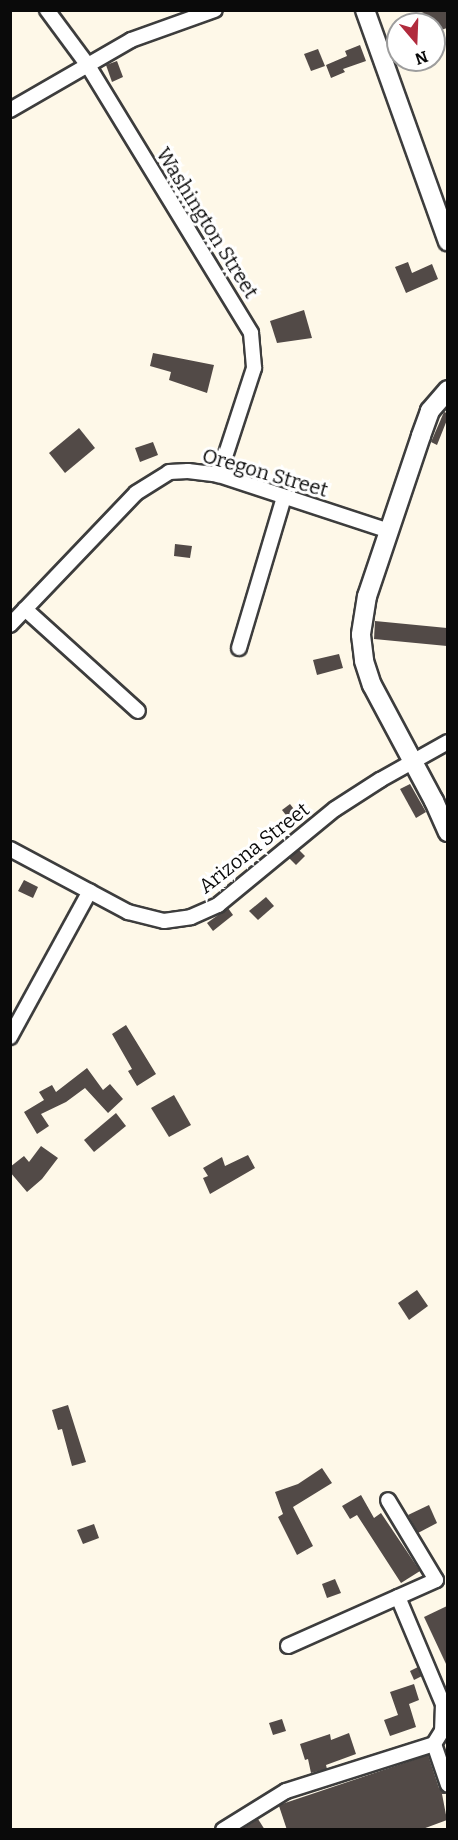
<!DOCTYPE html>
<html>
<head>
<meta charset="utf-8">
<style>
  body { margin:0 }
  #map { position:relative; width:458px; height:1840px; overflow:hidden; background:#fef8e8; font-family:Bitter,serif }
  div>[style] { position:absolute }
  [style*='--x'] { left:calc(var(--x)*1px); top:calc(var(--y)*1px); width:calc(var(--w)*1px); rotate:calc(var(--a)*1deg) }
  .building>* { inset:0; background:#524a47 }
  .roads { filter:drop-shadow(2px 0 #3d3d3d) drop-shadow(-2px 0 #3d3d3d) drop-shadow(0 2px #3d3d3d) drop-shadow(0 -2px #3d3d3d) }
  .minor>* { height:14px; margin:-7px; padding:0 7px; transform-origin:7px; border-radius:7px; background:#fff }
  .tertiary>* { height:18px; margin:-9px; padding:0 9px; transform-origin:9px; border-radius:9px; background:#fff }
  span { translate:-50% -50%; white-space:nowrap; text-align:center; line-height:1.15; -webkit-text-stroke:6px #fff; paint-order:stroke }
  .street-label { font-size:20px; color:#0a0a0a }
  .frame { position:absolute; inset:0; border:12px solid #0a0a0a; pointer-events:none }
  .north { position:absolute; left:386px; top:12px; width:60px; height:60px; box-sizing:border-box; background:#fff; border:2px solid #9d9d9d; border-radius:50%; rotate:161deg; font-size:16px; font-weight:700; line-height:24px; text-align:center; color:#0a0a0a }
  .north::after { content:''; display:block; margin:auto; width:21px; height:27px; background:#b12b3d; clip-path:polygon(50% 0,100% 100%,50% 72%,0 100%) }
</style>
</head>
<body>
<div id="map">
  <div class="building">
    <i style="clip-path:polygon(430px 10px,447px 10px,447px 28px,438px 31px,436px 24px,394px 24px,394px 22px)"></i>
    <i style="clip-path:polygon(360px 45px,366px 61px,343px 69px,345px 72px,331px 78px,326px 65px,347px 56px,345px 51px)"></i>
    <i style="clip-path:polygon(318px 49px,325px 66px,311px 71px,304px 54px)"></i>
    <i style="clip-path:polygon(117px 61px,123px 77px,112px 82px,106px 65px)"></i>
    <i style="clip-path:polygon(408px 262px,412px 273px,432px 264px,438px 279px,406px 293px,395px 267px)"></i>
    <i style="clip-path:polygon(304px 310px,312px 338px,277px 343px,270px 321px)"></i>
    <i style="clip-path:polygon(153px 353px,214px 365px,207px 393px,169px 380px,171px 372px,150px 366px)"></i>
    <i style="clip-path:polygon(444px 412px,447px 413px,447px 420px,437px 445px,431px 442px)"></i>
    <i style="clip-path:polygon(79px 428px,95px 448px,65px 473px,49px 453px)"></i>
    <i style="clip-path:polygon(153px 442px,158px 455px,140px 462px,135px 448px)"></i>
    <i style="clip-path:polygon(175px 544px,192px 546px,190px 558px,174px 556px)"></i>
    <i style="clip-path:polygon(375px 621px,447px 628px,447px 646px,374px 639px)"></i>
    <i style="clip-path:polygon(339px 654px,343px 668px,317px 675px,313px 660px)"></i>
    <i style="clip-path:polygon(410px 784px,426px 812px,416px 818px,400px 789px)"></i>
    <i style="clip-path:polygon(290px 804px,300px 817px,292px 823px,282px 810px)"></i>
    <i style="clip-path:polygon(299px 850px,305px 856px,296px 865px,289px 858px)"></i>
    <i style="clip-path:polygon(24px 880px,38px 887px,33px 898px,18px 891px)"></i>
    <i style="clip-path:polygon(266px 897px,274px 906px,258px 920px,249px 911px)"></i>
    <i style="clip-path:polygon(228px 908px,233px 915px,213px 931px,207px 923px)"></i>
    <i style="clip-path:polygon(126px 1025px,156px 1074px,137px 1086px,128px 1071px,132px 1069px,112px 1034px)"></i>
    <i style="clip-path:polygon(87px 1068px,103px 1090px,110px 1084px,123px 1099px,108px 1113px,85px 1088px,66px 1102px,41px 1114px,49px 1126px,37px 1134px,24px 1112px,44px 1100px,39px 1092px,52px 1085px,56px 1092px)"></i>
    <i style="clip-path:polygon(174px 1095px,191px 1125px,169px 1137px,151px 1108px)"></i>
    <i style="clip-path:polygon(116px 1113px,126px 1126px,94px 1152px,84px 1140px)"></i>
    <i style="clip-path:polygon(41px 1146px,58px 1158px,42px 1179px,27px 1192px,10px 1172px,10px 1167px,24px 1156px,29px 1162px)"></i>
    <i style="clip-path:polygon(248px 1155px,255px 1168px,210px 1194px,203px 1178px,208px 1176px,203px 1168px,222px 1157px,225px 1166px)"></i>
    <i style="clip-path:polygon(417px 1290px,428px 1306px,409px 1320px,398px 1303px)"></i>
    <i style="clip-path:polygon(68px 1405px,86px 1462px,72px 1466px,62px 1429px,58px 1430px,52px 1410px)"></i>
    <i style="clip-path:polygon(322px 1468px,332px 1483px,293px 1507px,313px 1546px,297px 1555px,278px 1517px,283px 1514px,275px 1492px,298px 1484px)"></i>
    <i style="clip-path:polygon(361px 1495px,374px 1518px,381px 1513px,420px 1571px,401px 1583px,357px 1515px,350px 1519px,342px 1506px)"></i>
    <i style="clip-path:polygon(429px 1505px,437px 1523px,418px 1533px,408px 1515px)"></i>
    <i style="clip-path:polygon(94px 1524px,99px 1538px,83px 1544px,77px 1530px)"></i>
    <i style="clip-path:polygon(335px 1579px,341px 1593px,327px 1598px,322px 1584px)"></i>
    <i style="clip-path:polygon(447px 1606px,447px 1666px,424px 1617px)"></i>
    <i style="clip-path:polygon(418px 1667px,422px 1676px,414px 1680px,410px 1671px)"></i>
    <i style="clip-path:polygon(414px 1684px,419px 1700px,409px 1704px,416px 1727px,390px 1736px,384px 1720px,398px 1715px,390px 1692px)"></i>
    <i style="clip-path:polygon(282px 1719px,286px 1731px,273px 1735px,269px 1723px)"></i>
    <i style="clip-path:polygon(349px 1733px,356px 1754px,326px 1765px,327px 1769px,311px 1773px,308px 1759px,305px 1760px,300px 1744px,330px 1734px,331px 1740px)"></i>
    <i style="clip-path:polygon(428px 1755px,439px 1788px,446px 1794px,442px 1794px,447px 1820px,420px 1830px,287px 1830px,279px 1806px,282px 1804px)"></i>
    <i style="clip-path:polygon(258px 1819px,265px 1830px,241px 1830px)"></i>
  </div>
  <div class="roads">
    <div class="minor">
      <i style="--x:47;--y:10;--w:67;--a:53.5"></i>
      <i style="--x:87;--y:64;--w:315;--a:58.6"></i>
      <i style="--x:251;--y:333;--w:35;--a:85"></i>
      <i style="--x:254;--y:368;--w:113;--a:108.1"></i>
      <i style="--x:10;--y:110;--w:140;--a:-30"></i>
      <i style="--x:131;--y:40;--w:89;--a:-19.7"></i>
      <i style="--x:25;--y:609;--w:152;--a:42.1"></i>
      <i style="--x:10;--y:625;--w:182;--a:-46.3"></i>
      <i style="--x:136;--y:493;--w:39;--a:-32"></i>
      <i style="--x:169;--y:472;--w:19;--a:-3"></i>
      <i style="--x:188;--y:471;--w:31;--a:7"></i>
      <i style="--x:219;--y:475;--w:179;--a:18.2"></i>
      <i style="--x:239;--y:648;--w:158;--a:-73.4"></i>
      <i style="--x:10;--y:849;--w:134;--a:28.1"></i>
      <i style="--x:128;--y:912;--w:37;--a:14"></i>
      <i style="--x:164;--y:921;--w:27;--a:-8"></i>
      <i style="--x:191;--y:917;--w:30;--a:-24"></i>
      <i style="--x:218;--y:905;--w:151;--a:-39.4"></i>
      <i style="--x:335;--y:809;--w:54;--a:-32.8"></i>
      <i style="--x:380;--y:780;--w:78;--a:-29.2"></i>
      <i style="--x:10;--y:1037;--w:166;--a:-61.3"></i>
      <i style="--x:398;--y:1597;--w:116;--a:67.2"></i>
      <i style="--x:443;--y:1704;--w:27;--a:92"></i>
      <i style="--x:442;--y:1731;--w:15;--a:122"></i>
      <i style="--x:288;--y:1646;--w:162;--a:-24"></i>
      <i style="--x:436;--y:1580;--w:93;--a:-121"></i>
      <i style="--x:434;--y:1744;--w:43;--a:71.1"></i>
      <i style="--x:223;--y:1830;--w:74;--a:-31.8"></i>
      <i style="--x:286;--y:1791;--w:155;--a:-17.6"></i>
    </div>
    <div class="tertiary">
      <i style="--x:365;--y:10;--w:246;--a:70.3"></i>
      <i style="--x:448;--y:390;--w:28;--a:131"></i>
      <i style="--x:430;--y:411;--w:27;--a:110"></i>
      <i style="--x:421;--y:436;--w:169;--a:108.6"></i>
      <i style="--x:367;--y:596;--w:39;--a:99"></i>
      <i style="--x:361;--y:635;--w:26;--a:83"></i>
      <i style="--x:364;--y:661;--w:25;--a:72"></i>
      <i style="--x:372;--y:685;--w:132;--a:61.9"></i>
      <i style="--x:434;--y:801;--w:34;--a:66"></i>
    </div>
  </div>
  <div class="street-label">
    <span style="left:207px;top:223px;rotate:58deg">Washington Street</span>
    <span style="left:265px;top:473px;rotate:16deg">Oregon Street</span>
    <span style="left:254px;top:848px;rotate:-38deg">Arizona Street</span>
  </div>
  <div class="frame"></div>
  <div class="north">N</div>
</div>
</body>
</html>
